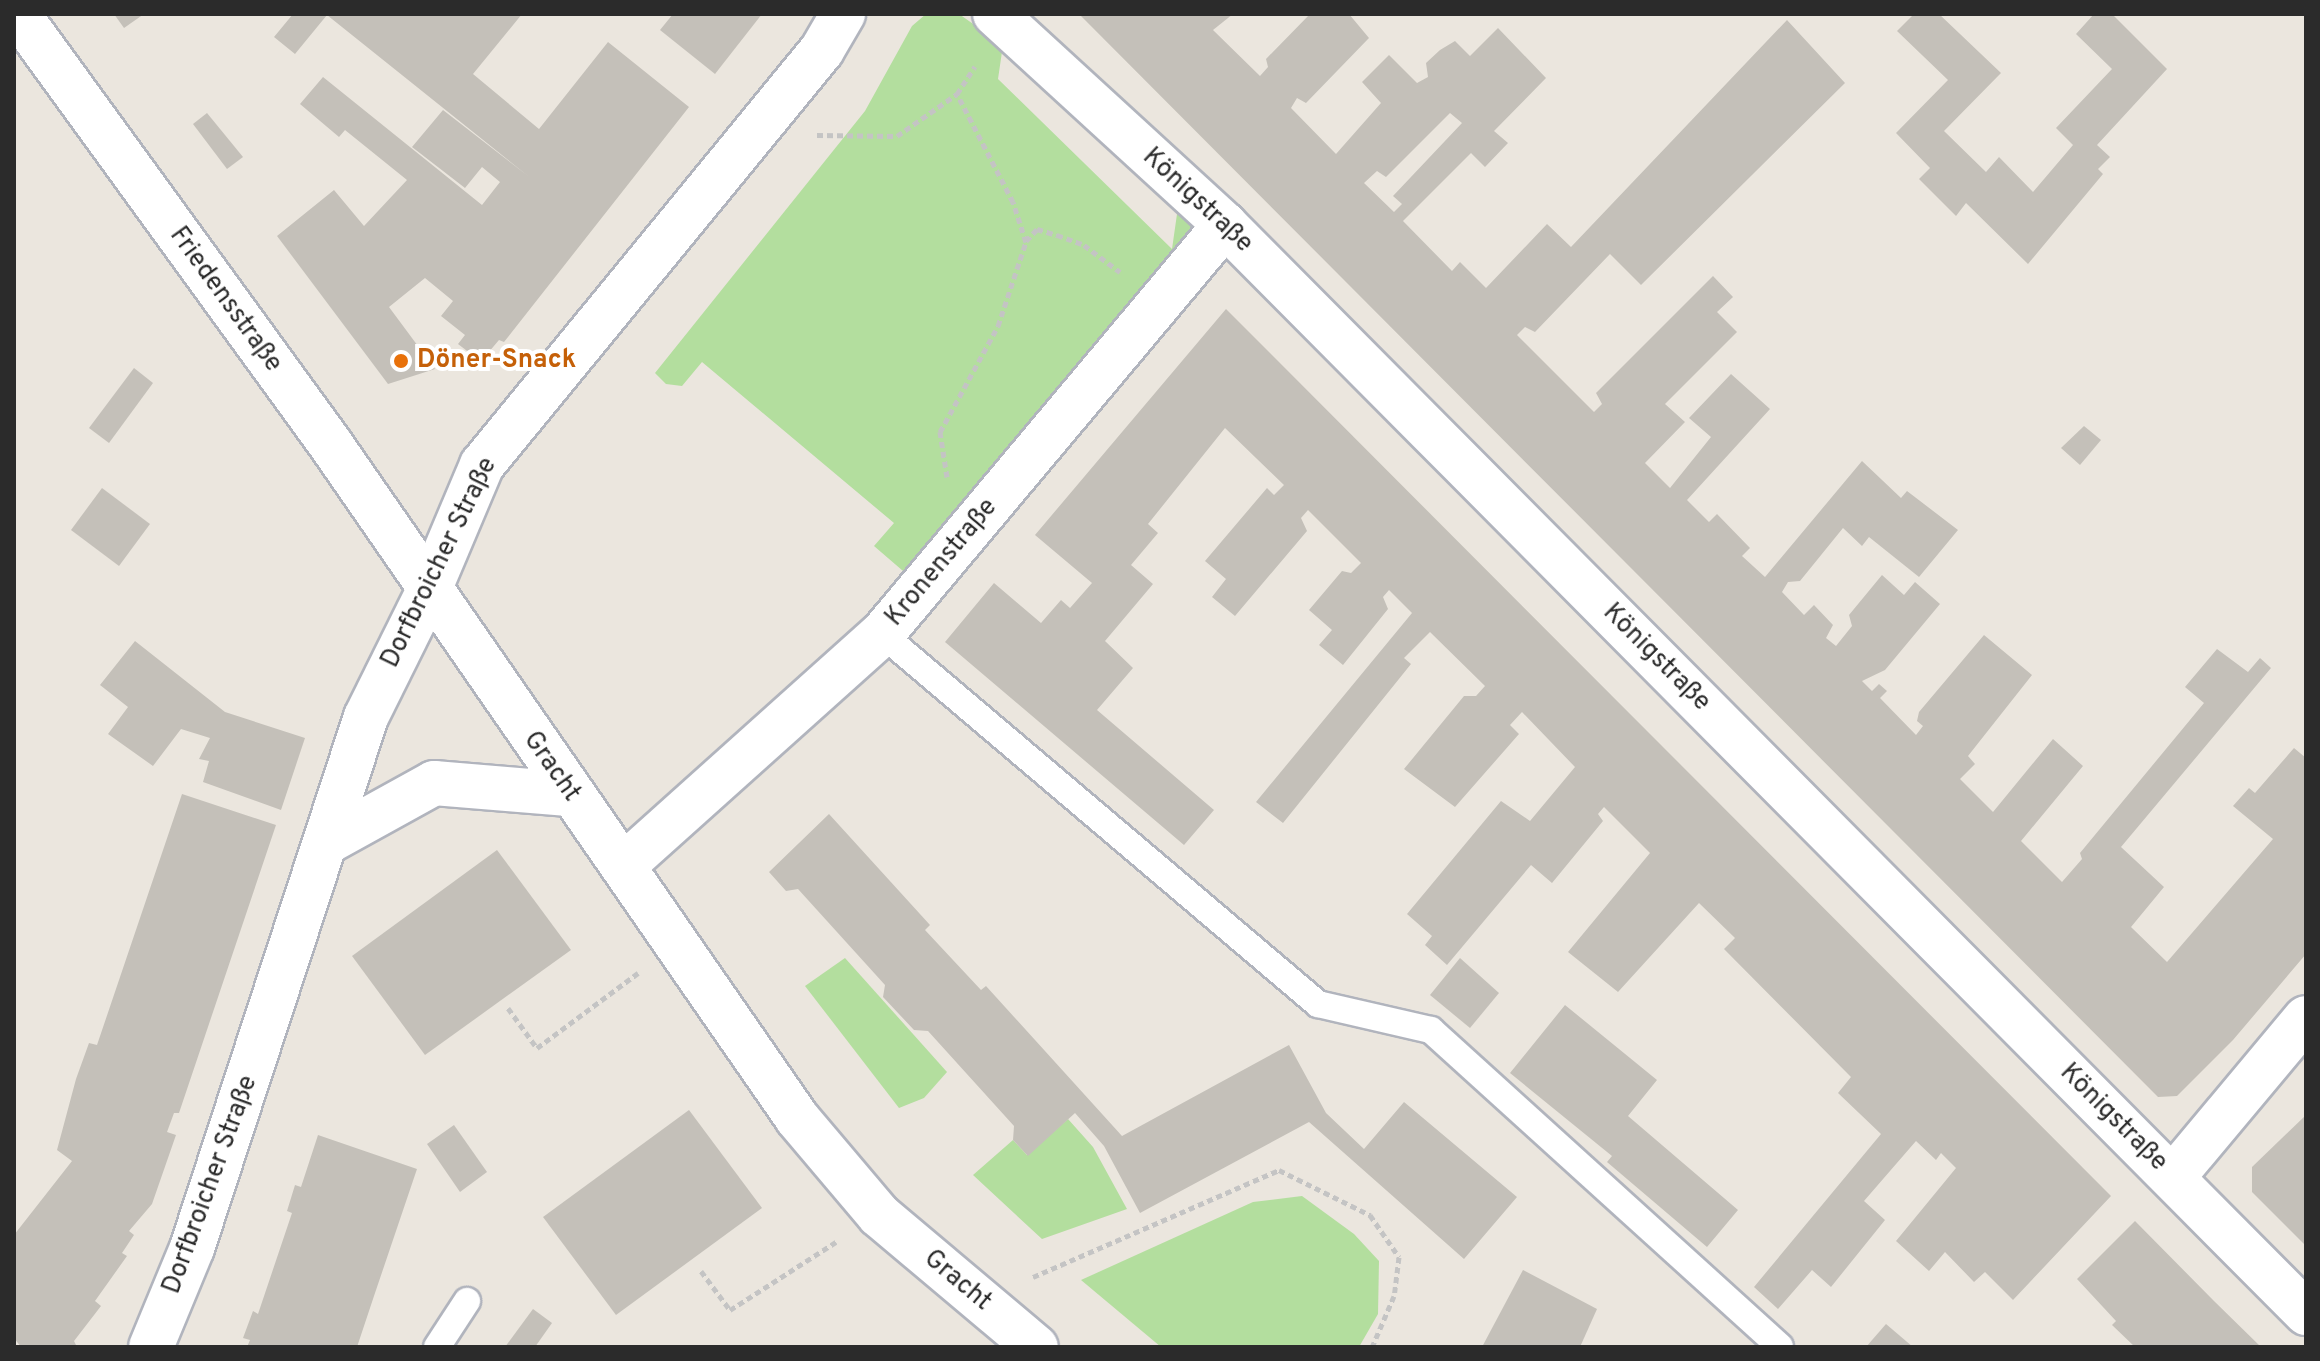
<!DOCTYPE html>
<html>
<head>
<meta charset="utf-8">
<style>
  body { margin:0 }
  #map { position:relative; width:2320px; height:1361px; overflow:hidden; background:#ebe6de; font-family:Overpass,sans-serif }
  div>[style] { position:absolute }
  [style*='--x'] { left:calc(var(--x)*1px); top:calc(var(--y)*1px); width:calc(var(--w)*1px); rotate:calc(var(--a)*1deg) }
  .green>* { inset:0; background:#b3de9e }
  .building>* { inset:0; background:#c4c0b9 }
  .path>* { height:5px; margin-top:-2.5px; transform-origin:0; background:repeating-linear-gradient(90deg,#c4c4c4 0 6px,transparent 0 10px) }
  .roads { filter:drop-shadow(2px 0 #b1b4bd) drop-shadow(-2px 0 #b1b4bd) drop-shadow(0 2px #b1b4bd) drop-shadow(0 -2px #b1b4bd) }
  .service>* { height:26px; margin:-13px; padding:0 13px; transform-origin:13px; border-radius:13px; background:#fff }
  .minor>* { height:44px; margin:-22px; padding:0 22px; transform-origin:22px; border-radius:22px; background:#fff }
  .secondary>* { height:44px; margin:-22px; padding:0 22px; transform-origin:22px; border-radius:22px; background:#fff }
  .dots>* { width:22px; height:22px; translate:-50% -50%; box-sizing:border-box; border:4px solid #fff; border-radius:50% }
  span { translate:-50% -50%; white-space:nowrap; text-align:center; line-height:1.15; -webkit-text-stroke:8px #fff; paint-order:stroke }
  .street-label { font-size:26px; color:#2b2b2b }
  .food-label { font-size:26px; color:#c56008; font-weight:700 }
  .left { translate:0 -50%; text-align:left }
  .frame { position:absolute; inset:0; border:16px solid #2b2b2b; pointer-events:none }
</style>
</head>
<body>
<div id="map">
  <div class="green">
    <i style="clip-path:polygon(926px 14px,959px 14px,1003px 45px,998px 79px,1172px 249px,1177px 214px,1185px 211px,1206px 234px,910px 577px,874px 546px,894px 523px,702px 362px,682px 386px,666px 384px,655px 373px,865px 111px,912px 26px)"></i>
    <i style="clip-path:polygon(845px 958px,947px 1072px,924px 1098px,899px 1108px,805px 986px)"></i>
    <i style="clip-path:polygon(1068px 1119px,1093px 1147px,1127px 1209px,1042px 1239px,973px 1175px,1013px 1140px,1027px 1155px)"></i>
    <i style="clip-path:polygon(1302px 1196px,1354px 1234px,1379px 1261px,1378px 1314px,1359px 1347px,1161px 1347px,1081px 1280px,1253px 1202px)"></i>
  </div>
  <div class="building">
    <i style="clip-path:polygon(114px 14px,144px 14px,124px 28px)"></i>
    <i style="clip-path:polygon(293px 14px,522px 14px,473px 74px,539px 129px,608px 42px,689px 107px,504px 342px,499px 340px,488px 353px,475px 357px,458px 344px,465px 335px,441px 316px,453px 301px,425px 278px,389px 307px,435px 369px,388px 384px,277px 236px,334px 190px,364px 226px,407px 180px,345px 130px,339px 137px,300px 104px,323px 77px,482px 205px,500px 182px,482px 167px,465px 188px,412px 147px,443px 110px,528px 176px,327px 15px,295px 54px,274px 37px)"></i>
    <i style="clip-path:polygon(673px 14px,762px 14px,715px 74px,660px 30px)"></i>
    <i style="clip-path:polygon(evenodd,1079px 14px,1233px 14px,1213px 30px,1260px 76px,1268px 67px,1266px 59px,1310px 14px,1349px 14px,1369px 38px,1306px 103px,1297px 98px,1291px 108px,1336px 154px,1381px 103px,1362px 82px,1389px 55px,1417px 83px,1428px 77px,1426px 63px,1440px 50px,1455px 41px,1470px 56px,1498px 28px,1546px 78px,1494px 131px,1508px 143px,1485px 167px,1471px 153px,1403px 221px,1452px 271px,1460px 262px,1486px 288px,1547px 224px,1571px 247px,1787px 20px,1845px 83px,1641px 285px,1610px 254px,1535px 332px,1525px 327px,1517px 335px,1594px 412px,1602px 404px,1596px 393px,1713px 276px,1733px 297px,1717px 312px,1737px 332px,1665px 404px,1685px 422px,1645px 463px,1670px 488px,1711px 437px,1689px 418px,1731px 374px,1770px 409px,1687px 500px,1709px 522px,1717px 514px,1750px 548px,1742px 556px,1765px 577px,1862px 461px,1901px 498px,1907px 491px,1958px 530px,1919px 577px,1869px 537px,1862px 546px,1843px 528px,1800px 581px,1788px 582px,1782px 592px,1804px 615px,1814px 605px,1833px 625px,1826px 638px,1836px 646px,1852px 626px,1849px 615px,1882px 575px,1904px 595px,1915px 582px,1940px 604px,1885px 670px,1862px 681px,1872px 691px,1879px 684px,1887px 691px,1880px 698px,1916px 735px,1923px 726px,1917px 721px,1919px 712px,1984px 635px,2032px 675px,1968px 756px,1975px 764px,1960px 779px,1993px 812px,2053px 739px,2083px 766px,2021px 841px,2062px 882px,2082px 859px,2080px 853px,2204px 703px,2185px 687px,2217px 649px,2248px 672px,2260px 658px,2271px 668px,2121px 847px,2164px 887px,2131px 927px,2167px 962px,2273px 839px,2233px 806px,2249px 788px,2255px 793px,2294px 748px,2306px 758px,2306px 954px,2233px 1040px,2177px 1096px,2158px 1097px,1079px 14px,1450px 113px,1462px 123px,1393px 196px,1402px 204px,1394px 212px,1364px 183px,1377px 171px,1386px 177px,1450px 113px)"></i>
    <i style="clip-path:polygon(1914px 14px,1939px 14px,2001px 73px,1944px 131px,1986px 172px,1999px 157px,2033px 192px,2073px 145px,2056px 128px,2112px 69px,2076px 34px,2094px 14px,2112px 14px,2167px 69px,2097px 145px,2110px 157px,2098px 169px,2103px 174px,2028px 264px,1966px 203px,1956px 216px,1919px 179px,1930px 168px,1896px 133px,1948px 80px,1897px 31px)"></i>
    <i style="clip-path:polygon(207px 113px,243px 157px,227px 169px,193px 124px)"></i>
    <i style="clip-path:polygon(1226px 309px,2111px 1196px,2013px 1300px,1985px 1272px,1974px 1282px,1945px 1252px,1929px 1271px,1896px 1241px,1956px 1168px,1941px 1153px,1936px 1160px,1916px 1141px,1864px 1201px,1885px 1220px,1831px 1287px,1812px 1270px,1778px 1309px,1754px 1287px,1881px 1134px,1838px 1093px,1851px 1077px,1724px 949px,1735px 938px,1699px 903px,1618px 992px,1568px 952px,1650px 853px,1604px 807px,1598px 814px,1603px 821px,1552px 883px,1531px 865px,1447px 965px,1425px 945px,1432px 936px,1407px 914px,1501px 801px,1530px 821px,1575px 767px,1522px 712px,1510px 725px,1519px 734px,1455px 807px,1404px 769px,1464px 696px,1476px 696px,1485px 686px,1430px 632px,1404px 658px,1411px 664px,1283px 823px,1256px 802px,1412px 613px,1389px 590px,1383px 597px,1388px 609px,1343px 665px,1319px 645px,1332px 630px,1309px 610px,1342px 571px,1351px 573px,1361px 563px,1308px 510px,1301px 518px,1307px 531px,1235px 616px,1212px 597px,1226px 579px,1205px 561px,1267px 488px,1274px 495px,1284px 485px,1225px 428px,1148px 524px,1158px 533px,1131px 565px,1153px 584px,1105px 641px,1133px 668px,1097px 710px,1214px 810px,1184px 845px,945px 642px,994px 583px,1041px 623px,1061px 600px,1070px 608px,1092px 583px,1035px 535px)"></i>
    <i style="clip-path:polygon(134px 368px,153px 383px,109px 443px,89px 428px)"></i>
    <i style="clip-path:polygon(2084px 426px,2101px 440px,2080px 465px,2061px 448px)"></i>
    <i style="clip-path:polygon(102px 488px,150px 524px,119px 566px,71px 530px)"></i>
    <i style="clip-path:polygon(135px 641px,225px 712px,305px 738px,281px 810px,203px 782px,209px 761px,199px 759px,210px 738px,181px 729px,153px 766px,108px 734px,128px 707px,100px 685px)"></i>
    <i style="clip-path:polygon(182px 794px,276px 825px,179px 1113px,174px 1113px,167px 1132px,176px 1135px,152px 1204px,129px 1231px,134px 1235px,122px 1253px,127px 1256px,95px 1301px,101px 1306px,74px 1341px,77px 1347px,21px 1347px,14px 1338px,14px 1235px,72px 1161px,57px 1150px,76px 1079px,89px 1043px,97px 1045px)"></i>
    <i style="clip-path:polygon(829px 814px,930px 925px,925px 930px,981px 990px,986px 986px,1122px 1136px,1289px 1045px,1326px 1113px,1364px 1149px,1404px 1102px,1517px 1197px,1464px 1259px,1309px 1122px,1140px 1213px,1104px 1146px,1075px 1113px,1028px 1156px,1013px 1140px,1014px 1126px,928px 1031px,914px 1030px,883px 997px,885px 985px,798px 889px,786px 891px,769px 872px)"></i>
    <i style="clip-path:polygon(497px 850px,571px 950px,425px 1055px,352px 956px)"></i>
    <i style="clip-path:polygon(1460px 958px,1499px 993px,1470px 1028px,1430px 995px)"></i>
    <i style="clip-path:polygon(1565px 1005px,1657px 1080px,1628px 1116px,1738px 1210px,1707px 1247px,1607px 1162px,1612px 1156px,1510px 1073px)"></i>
    <i style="clip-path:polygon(689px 1110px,762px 1208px,616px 1315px,543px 1217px)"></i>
    <i style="clip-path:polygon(2306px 1115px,2306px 1246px,2252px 1192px,2252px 1167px)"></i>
    <i style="clip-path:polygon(454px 1125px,487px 1172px,460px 1192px,427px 1144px)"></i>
    <i style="clip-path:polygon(318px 1135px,417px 1169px,374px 1296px,357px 1347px,247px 1347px,250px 1340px,243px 1338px,253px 1311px,258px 1314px,292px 1213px,287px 1211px,295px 1185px,301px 1187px)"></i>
    <i style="clip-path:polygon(2135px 1221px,2214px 1301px,2261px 1347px,2135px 1347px,2112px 1325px,2116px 1321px,2077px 1279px)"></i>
    <i style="clip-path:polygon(1523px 1270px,1597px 1309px,1580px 1347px,1482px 1347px)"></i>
    <i style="clip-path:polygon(533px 1309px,552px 1323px,535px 1347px,505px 1347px)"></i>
    <i style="clip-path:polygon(1886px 1324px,1913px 1347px,1866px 1347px)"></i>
  </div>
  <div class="path">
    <i style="--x:817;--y:135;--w:80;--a:0.7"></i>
    <i style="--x:897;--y:136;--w:73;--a:-35"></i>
    <i style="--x:957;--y:94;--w:33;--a:-57"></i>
    <i style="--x:1026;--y:241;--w:16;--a:-47"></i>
    <i style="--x:1037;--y:229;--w:21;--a:17"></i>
    <i style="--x:1057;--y:235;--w:29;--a:20"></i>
    <i style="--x:1084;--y:245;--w:45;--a:36.9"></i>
    <i style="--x:947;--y:477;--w:46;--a:-98.8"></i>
    <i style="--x:940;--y:432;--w:121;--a:-61.3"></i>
    <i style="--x:998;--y:326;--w:89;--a:-71.6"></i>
    <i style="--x:1026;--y:242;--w:42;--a:-108"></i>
    <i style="--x:1013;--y:202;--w:122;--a:-117.4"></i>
    <i style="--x:508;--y:1008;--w:49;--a:54.1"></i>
    <i style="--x:537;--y:1048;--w:126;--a:-36.6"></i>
    <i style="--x:701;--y:1271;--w:49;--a:53.4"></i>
    <i style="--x:730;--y:1310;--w:126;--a:-32.7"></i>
    <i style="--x:1033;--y:1277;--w:268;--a:-23.5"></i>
    <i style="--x:1279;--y:1170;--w:102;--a:26.3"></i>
    <i style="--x:1370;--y:1215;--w:51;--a:55.4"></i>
    <i style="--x:1399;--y:1257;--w:39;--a:97"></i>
    <i style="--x:1394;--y:1296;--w:56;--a:113.3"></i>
  </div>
  <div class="roads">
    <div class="service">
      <i style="--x:882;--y:634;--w:572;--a:40.32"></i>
      <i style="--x:1318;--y:1004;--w:116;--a:13"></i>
      <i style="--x:1431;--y:1030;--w:471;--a:42.2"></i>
      <i style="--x:437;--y:1347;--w:55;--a:-56.9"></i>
    </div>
    <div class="minor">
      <i style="--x:995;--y:14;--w:312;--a:42.5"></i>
      <i style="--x:1225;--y:225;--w:1534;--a:45.18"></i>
      <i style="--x:329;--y:841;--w:120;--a:-28.9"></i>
      <i style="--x:434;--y:783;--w:135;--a:4.7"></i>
      <i style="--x:623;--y:866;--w:348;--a:-41.9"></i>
      <i style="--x:882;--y:634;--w:534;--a:-50.02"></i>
      <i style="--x:2173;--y:1177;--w:207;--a:-50.1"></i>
      <i style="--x:151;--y:1347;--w:107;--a:-67.5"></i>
      <i style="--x:192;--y:1248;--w:559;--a:-71.86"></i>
      <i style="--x:366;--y:717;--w:144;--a:-63.6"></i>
      <i style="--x:430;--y:588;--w:134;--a:-67.1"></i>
      <i style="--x:482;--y:465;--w:536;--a:-50.67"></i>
      <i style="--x:822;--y:50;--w:42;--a:-59.7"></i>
    </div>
    <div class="secondary">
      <i style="--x:18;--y:14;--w:529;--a:54"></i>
      <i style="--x:329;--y:442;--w:822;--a:55.3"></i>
      <i style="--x:797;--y:1118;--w:127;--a:49.8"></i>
      <i style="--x:879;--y:1215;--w:205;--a:40.1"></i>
    </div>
  </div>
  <div class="dots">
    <i style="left:401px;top:361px;background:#e8710a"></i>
  </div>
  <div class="street-label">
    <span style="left:1197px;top:201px;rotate:43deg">Königstraße</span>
    <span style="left:225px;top:300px;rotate:54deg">Friedensstraße</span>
    <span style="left:440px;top:563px;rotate:-64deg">Dorfbroicher Straße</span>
    <span style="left:942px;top:563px;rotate:-50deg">Kronenstraße</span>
    <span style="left:1656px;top:658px;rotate:45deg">Königstraße</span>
    <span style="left:551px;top:767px;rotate:55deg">Gracht</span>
    <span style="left:2113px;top:1118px;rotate:45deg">Königstraße</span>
    <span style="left:211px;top:1185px;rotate:-70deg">Dorfbroicher Straße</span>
    <span style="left:957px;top:1281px;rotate:40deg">Gracht</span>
  </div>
  <div class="food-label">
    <span class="left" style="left:417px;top:361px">Döner-Snack</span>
  </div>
  <div class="frame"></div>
</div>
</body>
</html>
